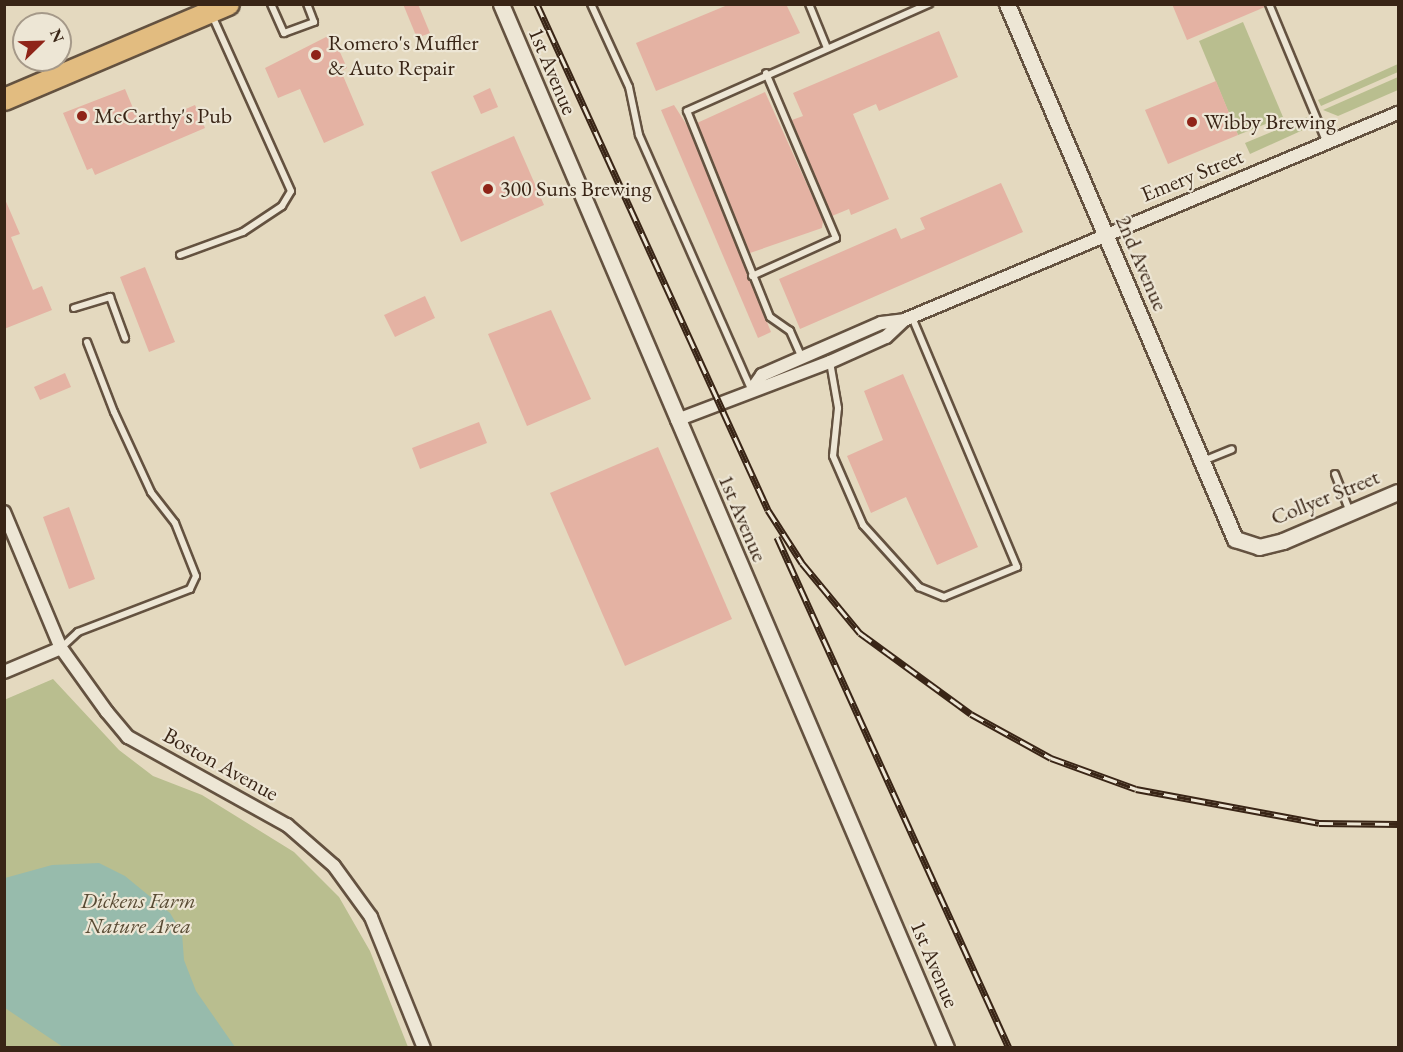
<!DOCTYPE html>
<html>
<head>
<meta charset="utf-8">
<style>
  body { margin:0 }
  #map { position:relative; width:1403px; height:1052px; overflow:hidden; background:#e4d9bf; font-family:"EB Garamond",serif }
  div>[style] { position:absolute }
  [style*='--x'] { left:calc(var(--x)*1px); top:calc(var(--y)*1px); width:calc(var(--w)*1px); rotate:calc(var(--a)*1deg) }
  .green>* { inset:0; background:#b9be8f }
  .water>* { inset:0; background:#97bbac }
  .building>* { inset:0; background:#e4b2a3 }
  .roads { filter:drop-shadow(2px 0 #645240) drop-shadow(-2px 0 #645240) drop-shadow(0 2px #645240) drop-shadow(0 -2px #645240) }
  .service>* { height:6px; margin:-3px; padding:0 3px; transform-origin:3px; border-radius:3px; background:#ede6d5 }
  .minor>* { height:12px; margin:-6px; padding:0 6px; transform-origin:6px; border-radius:6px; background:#ede6d5 }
  .tertiary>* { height:15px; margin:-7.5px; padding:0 7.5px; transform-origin:7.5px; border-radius:7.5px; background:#ede6d5 }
  .trunk>* { height:21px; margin:-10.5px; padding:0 10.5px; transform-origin:10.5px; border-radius:10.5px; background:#e2bc80 }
  .rail>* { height:7px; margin-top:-3.5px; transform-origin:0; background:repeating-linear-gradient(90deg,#ede6d5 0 14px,#392516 0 28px); box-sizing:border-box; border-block:2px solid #392516 }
  .dots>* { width:16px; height:16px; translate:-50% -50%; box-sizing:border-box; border:3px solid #ede6d5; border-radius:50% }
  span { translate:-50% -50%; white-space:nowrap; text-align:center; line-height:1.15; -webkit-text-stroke:4.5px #ede6d5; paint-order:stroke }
  .poi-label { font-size:22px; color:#392516 }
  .left { translate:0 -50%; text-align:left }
  .street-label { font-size:22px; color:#392516 }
  .park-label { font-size:22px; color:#594b34; font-style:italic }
  .frame { position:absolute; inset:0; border:6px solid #392516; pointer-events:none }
  .north { position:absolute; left:12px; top:12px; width:60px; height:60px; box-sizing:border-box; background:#ede6d5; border:2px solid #a59989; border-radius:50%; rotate:67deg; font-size:16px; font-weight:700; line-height:24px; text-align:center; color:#392516 }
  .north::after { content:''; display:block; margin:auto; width:21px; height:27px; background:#8f2418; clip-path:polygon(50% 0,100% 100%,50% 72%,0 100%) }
</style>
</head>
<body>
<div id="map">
  <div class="green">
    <i style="clip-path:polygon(1243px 22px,1283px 117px,1238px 135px,1199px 41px)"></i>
    <i style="clip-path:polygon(1398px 64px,1398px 72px,1321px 106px,1318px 100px)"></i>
    <i style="clip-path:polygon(1398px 77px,1398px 90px,1338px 116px,1323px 110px)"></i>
    <i style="clip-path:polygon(1307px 117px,1303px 130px,1250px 154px,1245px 143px)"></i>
    <i style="clip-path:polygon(53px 679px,119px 750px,153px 776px,202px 795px,294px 852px,339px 897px,370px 951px,408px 1047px,5px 1047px,4px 700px)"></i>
  </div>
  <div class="water">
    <i style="clip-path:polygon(99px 863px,125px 876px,170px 913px,182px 933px,184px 960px,196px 991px,235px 1047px,63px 1047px,5px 1008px,5px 878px,52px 865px)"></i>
  </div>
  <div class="building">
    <i style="clip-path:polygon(403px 4px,418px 4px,430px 33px,417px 38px)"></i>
    <i style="clip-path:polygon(730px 4px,786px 4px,800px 33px,656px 91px,636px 43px)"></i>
    <i style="clip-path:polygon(1172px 4px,1264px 4px,1265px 7px,1187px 40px)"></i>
    <i style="clip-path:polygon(939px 31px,958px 77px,879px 111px,876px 104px,853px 114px,889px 199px,851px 215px,849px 209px,832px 216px,792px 120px,803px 116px,793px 93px)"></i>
    <i style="clip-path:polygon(332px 34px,347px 68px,341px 71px,364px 125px,324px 143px,300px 89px,278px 98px,265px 68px)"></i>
    <i style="clip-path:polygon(1216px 81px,1238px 135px,1168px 164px,1145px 110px)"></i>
    <i style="clip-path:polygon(490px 88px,498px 107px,481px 114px,473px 96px)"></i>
    <i style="clip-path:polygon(125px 89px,138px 120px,150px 115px,153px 123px,195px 105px,205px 128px,95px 175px,92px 168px,87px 170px,63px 113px)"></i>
    <i style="clip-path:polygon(765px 92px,823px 220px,822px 228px,750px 253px,697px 123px)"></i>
    <i style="clip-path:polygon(674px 105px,688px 127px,771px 332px,758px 338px,661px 110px)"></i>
    <i style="clip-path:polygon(514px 136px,544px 205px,461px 242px,431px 172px)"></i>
    <i style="clip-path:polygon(1001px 183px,1023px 232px,800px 329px,779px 279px,896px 228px,901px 239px,925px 229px,920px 218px)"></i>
    <i style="clip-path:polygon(4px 197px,20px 234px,11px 237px,33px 290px,42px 286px,52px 310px,4px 329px)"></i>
    <i style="clip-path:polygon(145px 267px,175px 342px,149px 352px,120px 277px)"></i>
    <i style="clip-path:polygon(425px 296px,435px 318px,395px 337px,384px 315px)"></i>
    <i style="clip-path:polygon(551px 310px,591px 399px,527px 426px,488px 334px)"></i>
    <i style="clip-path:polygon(65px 373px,71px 387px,40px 400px,34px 387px)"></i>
    <i style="clip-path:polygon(903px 374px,978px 547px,937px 565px,906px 497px,871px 513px,847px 456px,883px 440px,864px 391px)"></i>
    <i style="clip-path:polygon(479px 422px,487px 443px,420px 469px,412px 448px)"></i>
    <i style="clip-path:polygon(658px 447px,732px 619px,625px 666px,550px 493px)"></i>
    <i style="clip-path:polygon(69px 507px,95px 579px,69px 589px,43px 517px)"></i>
  </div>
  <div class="roads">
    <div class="service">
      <i style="--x:271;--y:4;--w:32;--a:66"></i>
      <i style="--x:284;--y:33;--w:32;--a:-20"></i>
      <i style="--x:314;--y:22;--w:19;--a:-111"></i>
      <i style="--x:591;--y:4;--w:91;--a:65.4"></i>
      <i style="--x:629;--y:87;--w:49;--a:78.2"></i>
      <i style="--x:639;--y:135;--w:278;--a:66.2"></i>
      <i style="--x:809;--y:4;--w:48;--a:67.8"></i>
      <i style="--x:1269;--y:4;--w:151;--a:67.4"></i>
      <i style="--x:180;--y:255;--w:67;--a:-20.1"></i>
      <i style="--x:243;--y:232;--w:47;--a:-33.7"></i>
      <i style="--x:282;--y:206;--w:17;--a:-59"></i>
      <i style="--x:291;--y:191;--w:193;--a:-114.2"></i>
      <i style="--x:752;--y:276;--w:92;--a:-24.3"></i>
      <i style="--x:836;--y:238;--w:179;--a:-113"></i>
      <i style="--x:74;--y:308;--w:38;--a:-17"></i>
      <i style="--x:110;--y:297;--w:44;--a:69.9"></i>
      <i style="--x:802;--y:358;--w:30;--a:-114"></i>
      <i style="--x:790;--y:331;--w:24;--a:-145"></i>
      <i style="--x:770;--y:317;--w:222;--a:-111.9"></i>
      <i style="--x:687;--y:111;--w:265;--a:-23.9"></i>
      <i style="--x:830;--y:362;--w:47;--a:80.1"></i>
      <i style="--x:838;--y:408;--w:48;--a:95.9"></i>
      <i style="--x:833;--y:456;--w:75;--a:66.5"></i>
      <i style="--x:863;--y:525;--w:84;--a:47.9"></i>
      <i style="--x:919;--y:587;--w:27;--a:22"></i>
      <i style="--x:944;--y:597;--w:79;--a:-22.3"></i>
      <i style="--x:1017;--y:567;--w:271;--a:-112.8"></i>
      <i style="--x:1203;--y:461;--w:31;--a:-22"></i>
      <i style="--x:1335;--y:474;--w:41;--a:68.5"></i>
      <i style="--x:62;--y:647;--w:22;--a:-43"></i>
      <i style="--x:78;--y:632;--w:120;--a:-21"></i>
      <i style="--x:190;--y:589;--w:14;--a:-65"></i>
      <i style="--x:196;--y:576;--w:57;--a:-111.6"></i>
      <i style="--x:175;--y:523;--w:39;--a:-128"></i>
      <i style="--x:151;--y:492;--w:88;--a:-114.8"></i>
      <i style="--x:114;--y:412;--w:75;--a:-111.1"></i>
    </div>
    <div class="minor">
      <i style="--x:753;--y:388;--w:16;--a:-55"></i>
      <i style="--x:762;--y:375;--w:130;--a:-23.6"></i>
      <i style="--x:881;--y:323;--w:23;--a:-7"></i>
      <i style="--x:904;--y:320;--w:536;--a:-22.74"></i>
      <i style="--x:677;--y:420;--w:164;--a:-20.8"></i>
      <i style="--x:830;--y:362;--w:61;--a:-24.1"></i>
      <i style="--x:886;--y:337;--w:25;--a:-43"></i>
      <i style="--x:4;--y:512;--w:147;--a:67.3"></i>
      <i style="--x:61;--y:648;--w:79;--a:54.3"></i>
      <i style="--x:107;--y:712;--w:33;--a:50"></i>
      <i style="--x:128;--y:737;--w:182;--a:29"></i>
      <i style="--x:287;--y:825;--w:62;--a:41.1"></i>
      <i style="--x:334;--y:866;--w:63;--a:54"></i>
      <i style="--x:371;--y:917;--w:141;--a:68"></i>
      <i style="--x:4;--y:672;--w:62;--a:-22.8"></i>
    </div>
    <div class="tertiary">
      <i style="--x:501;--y:4;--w:1135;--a:66.91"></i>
      <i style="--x:1007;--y:4;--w:582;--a:66.92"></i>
      <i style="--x:1235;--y:539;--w:25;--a:18"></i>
      <i style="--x:1259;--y:547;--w:25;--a:-14"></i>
      <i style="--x:1283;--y:541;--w:125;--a:-23.1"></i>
    </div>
    <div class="trunk">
      <i style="--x:4;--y:99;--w:243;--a:-23"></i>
    </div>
  </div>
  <div class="rail">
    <i style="--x:537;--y:4;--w:556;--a:65.46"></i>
    <i style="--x:768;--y:510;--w:63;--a:57.3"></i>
    <i style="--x:802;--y:563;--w:91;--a:50.4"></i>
    <i style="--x:860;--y:633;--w:137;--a:36.1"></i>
    <i style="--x:971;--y:714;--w:91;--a:28.8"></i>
    <i style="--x:1051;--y:758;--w:90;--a:20"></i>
    <i style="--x:1136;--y:789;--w:186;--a:10.5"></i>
    <i style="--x:1319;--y:823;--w:79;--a:0.7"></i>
    <i style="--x:777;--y:537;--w:561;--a:65.58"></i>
  </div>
  <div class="dots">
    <i style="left:316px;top:55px;background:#8f2418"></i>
    <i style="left:82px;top:116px;background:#8f2418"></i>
    <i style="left:1192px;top:122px;background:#8f2418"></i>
    <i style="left:488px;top:189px;background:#8f2418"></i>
  </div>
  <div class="poi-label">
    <span class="left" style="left:328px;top:55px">Romero's Muffler<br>&amp; Auto Repair</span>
    <span class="left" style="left:94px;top:116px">McCarthy's Pub</span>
    <span class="left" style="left:1204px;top:122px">Wibby Brewing</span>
    <span class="left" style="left:500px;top:189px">300 Suns Brewing</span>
  </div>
  <div class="street-label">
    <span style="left:553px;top:71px;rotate:67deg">1st Avenue</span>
    <span style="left:1192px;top:175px;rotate:-22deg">Emery Street</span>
    <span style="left:1142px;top:263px;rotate:67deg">2nd Avenue</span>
    <span style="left:1325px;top:497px;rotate:-22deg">Collyer Street</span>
    <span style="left:743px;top:518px;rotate:67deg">1st Avenue</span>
    <span style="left:221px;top:764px;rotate:29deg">Boston Avenue</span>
    <span style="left:935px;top:964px;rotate:67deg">1st Avenue</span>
  </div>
  <div class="park-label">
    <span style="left:138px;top:913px">Dickens Farm<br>Nature Area</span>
  </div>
  <div class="frame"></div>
  <div class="north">N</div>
</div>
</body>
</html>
